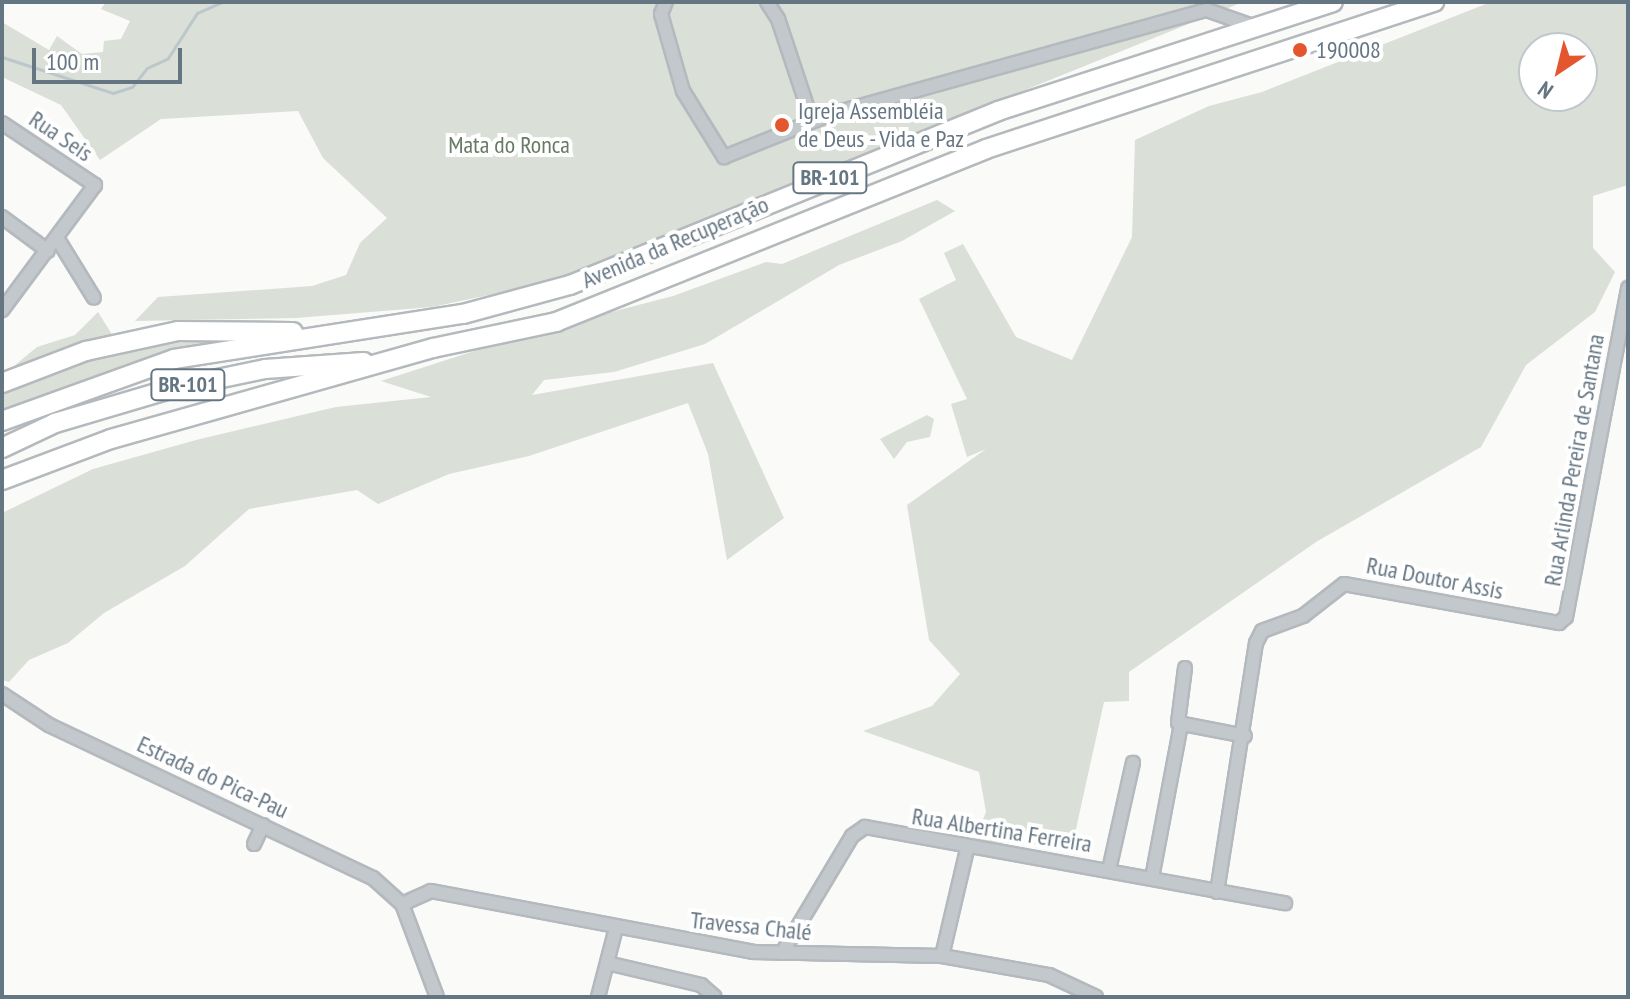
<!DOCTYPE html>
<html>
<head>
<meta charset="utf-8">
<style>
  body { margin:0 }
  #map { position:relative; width:1630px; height:999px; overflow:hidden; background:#fafaf8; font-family:"PT Sans Narrow",sans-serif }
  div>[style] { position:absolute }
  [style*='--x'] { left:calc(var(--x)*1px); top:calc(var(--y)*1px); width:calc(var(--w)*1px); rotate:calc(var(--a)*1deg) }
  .green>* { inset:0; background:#dadfd7 }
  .stream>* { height:3px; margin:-1.5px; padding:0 1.5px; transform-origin:1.5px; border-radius:1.5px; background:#bbc7cb }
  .roads { filter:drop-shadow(2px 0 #b4b9bd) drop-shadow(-2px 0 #b4b9bd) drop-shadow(0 2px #b4b9bd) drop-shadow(0 -2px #b4b9bd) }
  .minor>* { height:12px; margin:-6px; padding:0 6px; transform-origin:6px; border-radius:6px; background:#c3c8cc }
  .highway>* { height:18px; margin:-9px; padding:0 9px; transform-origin:9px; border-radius:9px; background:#fff }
  .dots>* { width:22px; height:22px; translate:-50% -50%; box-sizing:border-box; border:4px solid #fff; border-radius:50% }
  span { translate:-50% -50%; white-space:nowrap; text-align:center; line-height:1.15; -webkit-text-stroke:8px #fff; paint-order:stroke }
  .shield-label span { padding:2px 6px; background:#fff; border:2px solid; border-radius:6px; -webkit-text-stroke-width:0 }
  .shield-label { font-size:22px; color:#657683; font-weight:700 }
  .poi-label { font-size:24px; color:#657683 }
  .left { translate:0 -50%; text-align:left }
  .street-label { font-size:24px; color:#657683 }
  .park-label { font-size:24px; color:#687a64 }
  .frame { position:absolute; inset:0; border:4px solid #657683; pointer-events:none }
  .north { position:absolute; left:1518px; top:32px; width:80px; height:80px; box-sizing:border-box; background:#fff; border:2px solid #c1c8cd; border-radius:50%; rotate:215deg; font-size:22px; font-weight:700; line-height:32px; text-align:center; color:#657683 }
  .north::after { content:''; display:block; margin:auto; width:28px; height:36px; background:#e4572e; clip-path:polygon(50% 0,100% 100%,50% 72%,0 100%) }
  .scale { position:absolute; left:32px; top:48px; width:150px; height:36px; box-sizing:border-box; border:4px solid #657683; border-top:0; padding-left:10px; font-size:24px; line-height:28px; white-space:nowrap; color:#657683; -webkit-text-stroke:6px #fff; paint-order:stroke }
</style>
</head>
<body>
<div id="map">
  <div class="green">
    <i style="clip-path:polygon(106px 2px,1243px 2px,551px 282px,432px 307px,296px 318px,135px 321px,158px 297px,312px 286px,346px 275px,360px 243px,387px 218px,323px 158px,298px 111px,161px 119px,100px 160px,61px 105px,2px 77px,2px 22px,49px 50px,57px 36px,82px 54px,103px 52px,104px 41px,121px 39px,130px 21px,101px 9px)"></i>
    <i style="clip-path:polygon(evenodd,1491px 2px,1628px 2px,1628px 185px,1593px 196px,1593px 248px,1615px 272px,1595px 312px,1526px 365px,1481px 447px,1316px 542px,1129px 672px,1129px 701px,1104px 702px,1072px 847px,974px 841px,986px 812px,979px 772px,863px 731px,932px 706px,960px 674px,929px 640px,907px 505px,986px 449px,967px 457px,951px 404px,967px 399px,919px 299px,956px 280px,944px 253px,963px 244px,1016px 337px,1072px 360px,1132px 237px,1135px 140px,1209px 106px,1262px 92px,1491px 2px,1534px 48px,1582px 48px,1582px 96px,1534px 96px,1534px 48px)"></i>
    <i style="clip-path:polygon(937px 200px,955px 211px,902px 241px,839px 265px,705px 344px,614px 372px,544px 380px,532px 395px,713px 363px,784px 518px,727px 560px,708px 454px,688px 403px,529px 456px,449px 474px,378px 504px,357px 490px,249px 509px,185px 566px,104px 613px,68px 643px,29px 660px,9px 682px,2px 680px,2px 513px,93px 469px,196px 440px,336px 407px,431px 397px,381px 381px,530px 333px,673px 296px,766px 262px,782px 264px)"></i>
    <i style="clip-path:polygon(98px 312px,113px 336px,8px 371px,37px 347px,75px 335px)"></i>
    <i style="clip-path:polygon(181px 334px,272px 336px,140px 364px,2px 411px,2px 389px,111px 349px)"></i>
    <i style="clip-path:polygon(927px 415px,934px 419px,930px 437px,907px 442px,894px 459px,880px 439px)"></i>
  </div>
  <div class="stream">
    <i style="--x:2;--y:57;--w:117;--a:18"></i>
    <i style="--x:113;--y:93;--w:20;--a:-18"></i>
    <i style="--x:132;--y:87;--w:24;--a:-52"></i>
    <i style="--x:147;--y:68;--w:23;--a:-25"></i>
    <i style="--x:168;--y:58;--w:54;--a:-57.2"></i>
    <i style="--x:197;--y:13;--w:27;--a:-24"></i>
  </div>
  <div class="roads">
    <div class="minor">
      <i style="--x:666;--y:2;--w:13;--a:113"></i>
      <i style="--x:661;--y:14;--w:80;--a:74.1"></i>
      <i style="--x:683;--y:91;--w:78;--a:58.2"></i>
      <i style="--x:724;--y:157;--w:115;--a:-21.9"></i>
      <i style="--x:831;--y:114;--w:390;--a:-15.5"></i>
      <i style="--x:1207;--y:10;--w:51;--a:19.5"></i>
      <i style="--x:767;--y:2;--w:20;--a:57"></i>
      <i style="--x:778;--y:19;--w:108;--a:71.6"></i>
      <i style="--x:2;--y:123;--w:112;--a:33.7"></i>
      <i style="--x:95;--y:185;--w:156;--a:126.6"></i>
      <i style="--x:2;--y:217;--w:57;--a:36.5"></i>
      <i style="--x:57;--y:238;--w:70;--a:58.3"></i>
      <i style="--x:1185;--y:668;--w:55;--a:97.3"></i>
      <i style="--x:1178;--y:723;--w:68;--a:11"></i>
      <i style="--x:2;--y:694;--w:56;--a:33.4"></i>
      <i style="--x:49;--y:725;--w:358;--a:25.3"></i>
      <i style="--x:373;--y:878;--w:39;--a:42"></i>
      <i style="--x:402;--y:904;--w:99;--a:69.4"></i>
      <i style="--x:254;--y:844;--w:21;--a:-65"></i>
      <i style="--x:1109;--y:870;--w:110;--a:-77.4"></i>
      <i style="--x:1152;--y:878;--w:156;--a:-79.3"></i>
      <i style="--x:1217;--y:892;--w:252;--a:-81.1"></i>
      <i style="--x:1256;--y:643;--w:13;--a:-63"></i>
      <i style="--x:1262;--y:631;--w:44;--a:-20.1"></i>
      <i style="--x:1303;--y:616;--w:52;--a:-38"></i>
      <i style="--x:1344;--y:584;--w:219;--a:10.3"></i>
      <i style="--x:1559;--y:623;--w:9;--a:-41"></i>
      <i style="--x:1566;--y:617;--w:335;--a:-79.3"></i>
      <i style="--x:402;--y:904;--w:32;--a:-24"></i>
      <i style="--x:431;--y:891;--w:328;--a:10.7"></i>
      <i style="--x:753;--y:952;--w:189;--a:1.2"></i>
      <i style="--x:942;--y:956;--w:109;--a:10.1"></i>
      <i style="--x:1049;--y:975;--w:52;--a:25.1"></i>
      <i style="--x:782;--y:953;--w:136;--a:-59.1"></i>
      <i style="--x:852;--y:836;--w:16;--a:-35"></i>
      <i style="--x:865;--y:827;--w:427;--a:10.3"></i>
      <i style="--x:942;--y:956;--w:110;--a:-76.8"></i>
      <i style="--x:607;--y:963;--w:97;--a:13.2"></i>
      <i style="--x:701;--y:985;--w:18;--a:41"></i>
      <i style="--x:598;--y:997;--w:71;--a:-75.4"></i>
    </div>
    <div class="highway">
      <i style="--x:2;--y:383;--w:90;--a:-20.9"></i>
      <i style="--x:86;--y:351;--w:94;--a:-12.3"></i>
      <i style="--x:178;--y:331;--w:115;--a:0.5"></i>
      <i style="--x:2;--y:421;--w:183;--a:-19.8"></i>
      <i style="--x:174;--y:359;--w:292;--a:-8.9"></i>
      <i style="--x:463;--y:314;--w:111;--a:-15.2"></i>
      <i style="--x:570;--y:285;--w:462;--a:-22.1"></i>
      <i style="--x:998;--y:111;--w:352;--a:-18"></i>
      <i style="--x:2;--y:448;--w:59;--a:-25.3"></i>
      <i style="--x:55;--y:423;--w:124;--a:-16.4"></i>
      <i style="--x:174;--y:388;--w:93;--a:-11.8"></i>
      <i style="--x:265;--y:369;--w:99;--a:-4"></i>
      <i style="--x:2;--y:480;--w:116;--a:-20.6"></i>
      <i style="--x:111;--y:439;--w:335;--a:-15.8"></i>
      <i style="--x:433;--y:348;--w:126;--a:-11.9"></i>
      <i style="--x:556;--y:322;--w:463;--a:-21.9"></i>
      <i style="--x:986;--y:149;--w:472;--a:-18.2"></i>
    </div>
  </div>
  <div class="dots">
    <i style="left:1300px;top:50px;background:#e4572e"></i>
    <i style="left:782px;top:125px;background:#e4572e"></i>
  </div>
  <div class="shield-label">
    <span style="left:830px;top:178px">BR-101</span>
    <span style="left:188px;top:385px">BR-101</span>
  </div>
  <div class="poi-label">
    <span class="left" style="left:1316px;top:50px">190008</span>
    <span class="left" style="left:798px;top:125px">Igreja Assembléia<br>de Deus - Vida e Paz</span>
  </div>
  <div class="street-label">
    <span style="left:61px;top:136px;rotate:34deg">Rua Seis</span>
    <span style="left:675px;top:242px;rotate:-23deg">Avenida da Recuperação</span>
    <span style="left:1574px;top:460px;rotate:-80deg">Rua Arlinda Pereira de Santana</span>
    <span style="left:1435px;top:578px;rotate:11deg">Rua Doutor Assis</span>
    <span style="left:213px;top:777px;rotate:25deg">Estrada do Pica-Pau</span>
    <span style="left:1002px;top:830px;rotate:9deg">Rua Albertina Ferreira</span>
    <span style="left:751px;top:926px;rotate:6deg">Travessa Chalé</span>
  </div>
  <div class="park-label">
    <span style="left:509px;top:145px">Mata do Ronca</span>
  </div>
  <div class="frame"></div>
  <div class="north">N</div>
  <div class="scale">100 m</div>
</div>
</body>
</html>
